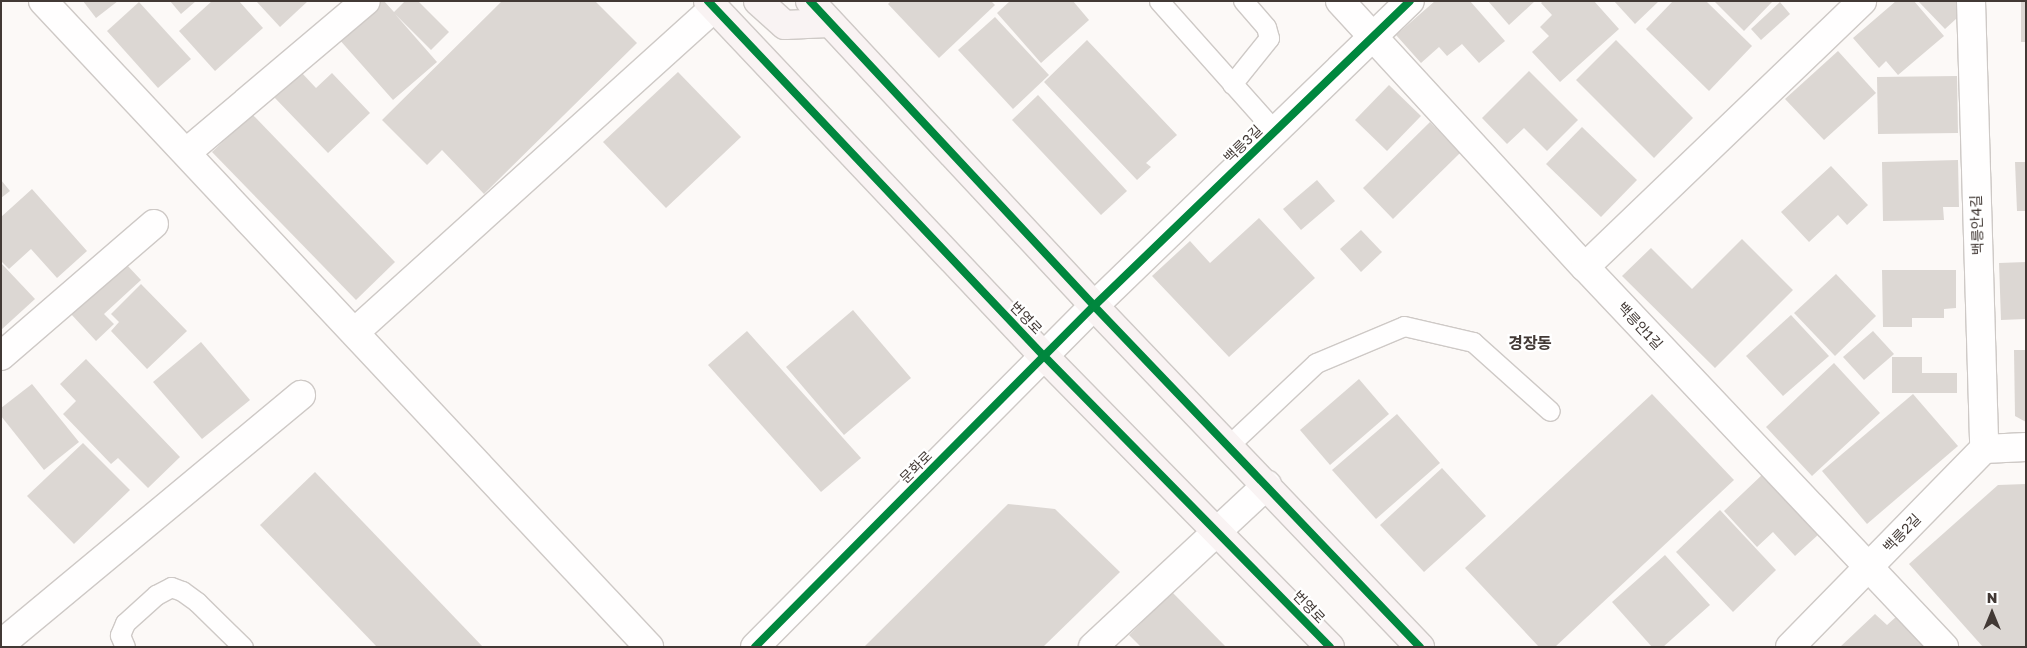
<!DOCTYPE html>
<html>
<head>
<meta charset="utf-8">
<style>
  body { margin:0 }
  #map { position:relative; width:2027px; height:648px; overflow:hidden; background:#fcf9f7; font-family:"Golos Text","Noto Sans KR",sans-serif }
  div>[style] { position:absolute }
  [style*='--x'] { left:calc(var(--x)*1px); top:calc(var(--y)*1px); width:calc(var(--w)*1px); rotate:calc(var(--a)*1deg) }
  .building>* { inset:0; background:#dcd7d3 }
  .roads { filter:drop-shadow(1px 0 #cec9c6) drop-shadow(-1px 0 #cec9c6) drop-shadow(0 1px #cec9c6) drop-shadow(0 -1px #cec9c6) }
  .service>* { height:19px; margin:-9.5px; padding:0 9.5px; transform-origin:9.5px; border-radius:9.5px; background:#fffefe }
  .minor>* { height:28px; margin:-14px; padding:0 14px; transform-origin:14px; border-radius:14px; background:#fffefe }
  .tertiary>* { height:28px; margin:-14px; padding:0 14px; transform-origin:14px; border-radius:14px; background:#fffefe }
  .primary>* { height:28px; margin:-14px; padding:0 14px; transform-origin:14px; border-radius:14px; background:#f9f3f3 }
  .cycleway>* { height:8px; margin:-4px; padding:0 4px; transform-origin:4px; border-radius:4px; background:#00873e }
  span { translate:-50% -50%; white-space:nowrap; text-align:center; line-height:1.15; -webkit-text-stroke:4.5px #fff; paint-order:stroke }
  .street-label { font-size:14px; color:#423935 }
  .quarter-label { font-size:16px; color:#423935; font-weight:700 }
  .frame { position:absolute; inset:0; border:2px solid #423935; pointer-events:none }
  .north { position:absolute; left:1967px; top:588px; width:50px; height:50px; -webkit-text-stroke:4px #fff; paint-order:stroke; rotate:0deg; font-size:14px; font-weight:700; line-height:20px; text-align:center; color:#423935 }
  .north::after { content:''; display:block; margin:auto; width:18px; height:22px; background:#423935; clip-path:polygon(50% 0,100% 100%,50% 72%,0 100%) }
</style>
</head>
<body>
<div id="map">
  <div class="building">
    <i style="clip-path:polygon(83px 1px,118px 1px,96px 18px)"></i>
    <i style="clip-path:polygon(170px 1px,196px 1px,181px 14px)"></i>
    <i style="clip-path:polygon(212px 1px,239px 1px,263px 28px,215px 71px,179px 31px)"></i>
    <i style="clip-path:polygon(256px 1px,308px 1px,280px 27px)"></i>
    <i style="clip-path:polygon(380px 1px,384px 1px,394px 12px,405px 1px,418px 1px,449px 32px,431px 50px,395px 14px,437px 62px,393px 100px,338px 38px)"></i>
    <i style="clip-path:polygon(502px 1px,595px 1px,637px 43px,484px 194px,442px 150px,427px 165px,382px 120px)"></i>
    <i style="clip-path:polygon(891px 1px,991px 1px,995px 5px,939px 58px,888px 4px)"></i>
    <i style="clip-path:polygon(1010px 1px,1073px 1px,1089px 20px,1041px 63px,997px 13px)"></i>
    <i style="clip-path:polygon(1435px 1px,1470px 1px,1505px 41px,1479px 63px,1462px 44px,1447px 56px,1439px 47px,1421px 63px,1396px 35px)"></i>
    <i style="clip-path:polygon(1488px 1px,1535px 1px,1509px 25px)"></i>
    <i style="clip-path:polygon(1543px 1px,1594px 1px,1619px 29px,1560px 82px,1532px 52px,1549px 36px,1540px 27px,1552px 15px,1541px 3px)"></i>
    <i style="clip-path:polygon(1614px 1px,1659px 1px,1635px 24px)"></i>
    <i style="clip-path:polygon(1673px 1px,1706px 1px,1752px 46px,1709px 91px,1646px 29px)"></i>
    <i style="clip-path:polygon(1714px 1px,1773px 1px,1744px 31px)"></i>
    <i style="clip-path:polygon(1896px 1px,1914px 1px,1944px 36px,1898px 75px,1886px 61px,1879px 68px,1853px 38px)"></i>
    <i style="clip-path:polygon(1918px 1px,1961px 1px,1968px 8px,1945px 29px)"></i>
    <i style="clip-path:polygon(2021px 1px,2026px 1px,2026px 42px,2021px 42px)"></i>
    <i style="clip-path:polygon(139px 2px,191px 59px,158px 88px,107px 31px)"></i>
    <i style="clip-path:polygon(1780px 2px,1790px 14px,1761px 40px,1751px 29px)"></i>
    <i style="clip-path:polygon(995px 17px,1049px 75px,1013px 109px,958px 50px)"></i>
    <i style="clip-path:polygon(1087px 40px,1177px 135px,1146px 163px,1151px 167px,1137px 180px,1044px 82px)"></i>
    <i style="clip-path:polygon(1616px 40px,1693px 118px,1654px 158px,1576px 80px)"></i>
    <i style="clip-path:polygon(1838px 51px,1876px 93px,1824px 140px,1785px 99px)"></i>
    <i style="clip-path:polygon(1529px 71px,1578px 120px,1547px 151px,1524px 128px,1507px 144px,1482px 118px)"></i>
    <i style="clip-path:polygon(301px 72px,316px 88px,332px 73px,370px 113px,328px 153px,274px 97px)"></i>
    <i style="clip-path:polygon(678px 72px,741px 137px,666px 208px,603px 142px)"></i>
    <i style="clip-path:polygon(1957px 76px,1958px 133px,1878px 134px,1877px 77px)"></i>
    <i style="clip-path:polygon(1389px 85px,1421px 116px,1387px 151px,1355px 120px)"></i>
    <i style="clip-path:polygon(1038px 95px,1127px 191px,1101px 215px,1012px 120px)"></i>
    <i style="clip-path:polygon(252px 114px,395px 262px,356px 300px,212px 152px)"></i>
    <i style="clip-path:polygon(1430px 122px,1460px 153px,1393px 219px,1363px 188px)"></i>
    <i style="clip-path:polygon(1582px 127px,1637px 180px,1601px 217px,1546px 164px)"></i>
    <i style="clip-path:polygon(1958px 160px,1959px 207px,1943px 207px,1944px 220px,1883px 221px,1882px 162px)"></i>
    <i style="clip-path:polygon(2015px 162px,2026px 162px,2026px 211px,2017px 211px)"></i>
    <i style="clip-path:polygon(1831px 166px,1868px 205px,1847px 225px,1838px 215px,1809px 242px,1781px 212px)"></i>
    <i style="clip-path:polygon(1px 180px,10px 191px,1px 198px)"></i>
    <i style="clip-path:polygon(1317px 180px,1335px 201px,1301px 230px,1283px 209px)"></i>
    <i style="clip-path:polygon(32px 189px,87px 251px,57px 278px,31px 249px,9px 269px,1px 261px,1px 217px)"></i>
    <i style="clip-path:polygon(1259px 218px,1315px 278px,1229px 357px,1152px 276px,1190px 241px,1210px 263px)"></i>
    <i style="clip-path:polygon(1361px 230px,1382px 252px,1361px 272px,1340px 249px)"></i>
    <i style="clip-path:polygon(1742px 239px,1793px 290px,1715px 368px,1622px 276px,1651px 248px,1692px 289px)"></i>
    <i style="clip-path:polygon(2026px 262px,2026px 319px,2001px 320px,1999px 263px)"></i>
    <i style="clip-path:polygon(1px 263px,35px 299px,1px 330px)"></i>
    <i style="clip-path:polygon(125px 263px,141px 280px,104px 314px,114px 324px,96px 341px,71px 314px)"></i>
    <i style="clip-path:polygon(1882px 270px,1956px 270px,1956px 308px,1944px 309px,1944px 318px,1912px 318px,1912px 327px,1883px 327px)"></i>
    <i style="clip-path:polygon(1836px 274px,1876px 316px,1835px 356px,1794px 313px)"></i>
    <i style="clip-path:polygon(141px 284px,187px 331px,147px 369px,111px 331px,119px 322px,111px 314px)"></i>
    <i style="clip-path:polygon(853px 310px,911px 378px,844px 435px,786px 367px)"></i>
    <i style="clip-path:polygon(1791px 315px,1829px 356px,1783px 396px,1746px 356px)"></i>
    <i style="clip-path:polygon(747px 331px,861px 458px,821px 492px,708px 365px)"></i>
    <i style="clip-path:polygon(1873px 331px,1894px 354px,1864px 380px,1843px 357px)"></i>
    <i style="clip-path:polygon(201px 342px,250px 400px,202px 439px,153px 382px)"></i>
    <i style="clip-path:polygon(2014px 350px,2026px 350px,2026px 422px,2015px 416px)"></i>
    <i style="clip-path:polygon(1892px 357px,1922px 357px,1922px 373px,1957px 373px,1957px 393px,1892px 393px)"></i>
    <i style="clip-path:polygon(86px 359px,180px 457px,148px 488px,118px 458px,111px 464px,63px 414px,76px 401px,60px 384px)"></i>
    <i style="clip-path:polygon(1834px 363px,1880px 413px,1812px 476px,1766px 427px)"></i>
    <i style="clip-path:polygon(1359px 379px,1389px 414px,1330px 465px,1300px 430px)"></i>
    <i style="clip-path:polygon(32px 384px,79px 442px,44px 470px,1px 416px,1px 408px)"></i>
    <i style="clip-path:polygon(1652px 394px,1734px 480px,1555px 647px,1539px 647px,1465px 568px)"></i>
    <i style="clip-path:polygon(1913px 394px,1958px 446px,1867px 524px,1822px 471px)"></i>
    <i style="clip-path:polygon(1397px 414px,1440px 463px,1376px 519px,1332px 470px)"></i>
    <i style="clip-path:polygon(83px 443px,130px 490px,74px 544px,27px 496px)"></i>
    <i style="clip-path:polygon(1442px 468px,1486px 516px,1424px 572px,1380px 525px)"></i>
    <i style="clip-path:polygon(315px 472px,483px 647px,377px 647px,260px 525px)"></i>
    <i style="clip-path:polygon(1763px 474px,1819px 534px,1795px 556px,1773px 532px,1757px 547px,1724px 511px)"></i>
    <i style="clip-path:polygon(2026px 484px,2026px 647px,1983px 647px,1909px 564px,1998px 485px)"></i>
    <i style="clip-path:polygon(1008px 504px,1055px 509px,1120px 572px,1043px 647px,864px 647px)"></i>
    <i style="clip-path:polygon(1720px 510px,1776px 570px,1733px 612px,1676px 552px)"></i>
    <i style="clip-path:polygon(1665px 555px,1710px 605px,1663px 647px,1652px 647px,1612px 602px)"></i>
    <i style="clip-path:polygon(1172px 592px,1226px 647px,1141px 647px,1129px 635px)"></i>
    <i style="clip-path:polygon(1875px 614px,1887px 625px,1897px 616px,1926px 647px,1840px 647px)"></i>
  </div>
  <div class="roads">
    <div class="service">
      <i style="--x:1159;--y:1;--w:174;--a:48.3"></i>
      <i style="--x:1232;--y:84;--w:59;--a:-51.2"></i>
      <i style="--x:1269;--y:38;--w:11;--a:-105"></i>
      <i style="--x:1266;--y:27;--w:35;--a:-131"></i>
      <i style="--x:1228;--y:446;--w:121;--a:-43.3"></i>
      <i style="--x:1316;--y:363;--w:95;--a:-22.8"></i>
      <i style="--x:1404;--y:326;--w:71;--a:13.1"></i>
      <i style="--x:1473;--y:342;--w:103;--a:41.9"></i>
      <i style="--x:125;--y:647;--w:13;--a:-113"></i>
      <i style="--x:120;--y:635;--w:13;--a:-67"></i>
      <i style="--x:125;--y:623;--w:42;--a:-42.1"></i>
      <i style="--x:156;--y:595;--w:17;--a:-28"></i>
      <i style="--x:171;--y:587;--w:12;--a:20"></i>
      <i style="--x:182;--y:591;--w:19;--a:36"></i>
      <i style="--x:197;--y:602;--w:64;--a:44.4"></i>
    </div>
    <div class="minor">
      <i style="--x:43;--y:1;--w:886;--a:46.83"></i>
      <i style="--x:1340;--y:1;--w:362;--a:47.4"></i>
      <i style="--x:1585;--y:267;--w:523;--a:46.63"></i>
      <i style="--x:1971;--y:1;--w:448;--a:88.3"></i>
      <i style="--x:187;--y:152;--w:234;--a:-40.2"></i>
      <i style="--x:1585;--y:267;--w:384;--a:-43.8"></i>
      <i style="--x:1094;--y:306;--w:439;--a:-44"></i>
      <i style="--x:355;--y:332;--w:484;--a:-42.1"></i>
      <i style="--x:1;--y:356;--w:202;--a:-40.8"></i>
      <i style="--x:1;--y:644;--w:390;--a:-39.7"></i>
      <i style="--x:1093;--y:647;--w:238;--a:-43"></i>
      <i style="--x:1790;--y:647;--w:277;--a:-45.6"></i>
      <i style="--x:1984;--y:449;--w:42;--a:-2.7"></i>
    </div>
    <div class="tertiary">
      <i style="--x:755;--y:647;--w:481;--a:-45.2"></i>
    </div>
    <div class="primary">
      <i style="--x:708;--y:1;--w:489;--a:46.6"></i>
      <i style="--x:1044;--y:356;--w:408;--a:45.5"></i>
      <i style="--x:758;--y:1;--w:36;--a:42"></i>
      <i style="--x:785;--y:25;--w:44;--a:-2.6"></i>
      <i style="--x:810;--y:1;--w:417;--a:47"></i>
      <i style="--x:1094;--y:306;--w:472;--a:46.3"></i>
    </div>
  </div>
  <div class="cycleway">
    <i style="--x:708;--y:1;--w:489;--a:46.6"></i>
    <i style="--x:1044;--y:356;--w:408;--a:45.5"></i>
    <i style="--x:810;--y:1;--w:417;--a:47"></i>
    <i style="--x:1094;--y:306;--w:472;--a:46.3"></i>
    <i style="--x:755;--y:647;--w:481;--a:-45.2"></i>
    <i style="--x:1094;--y:306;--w:439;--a:-44"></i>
  </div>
  <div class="street-label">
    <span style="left:1243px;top:144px;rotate:-44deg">백릉3길</span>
    <span style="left:1977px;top:225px;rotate:-92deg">백릉안4길</span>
    <span style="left:1026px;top:318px;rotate:46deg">번영로</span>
    <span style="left:1640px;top:326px;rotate:47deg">백릉안1길</span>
    <span style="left:916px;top:467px;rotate:-45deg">문화로</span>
    <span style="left:1902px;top:533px;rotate:-46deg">백릉2길</span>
    <span style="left:1309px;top:607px;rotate:46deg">번영로</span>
  </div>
  <div class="quarter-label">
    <span style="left:1530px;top:343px">경장동</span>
  </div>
  <div class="frame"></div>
  <div class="north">N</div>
</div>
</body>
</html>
